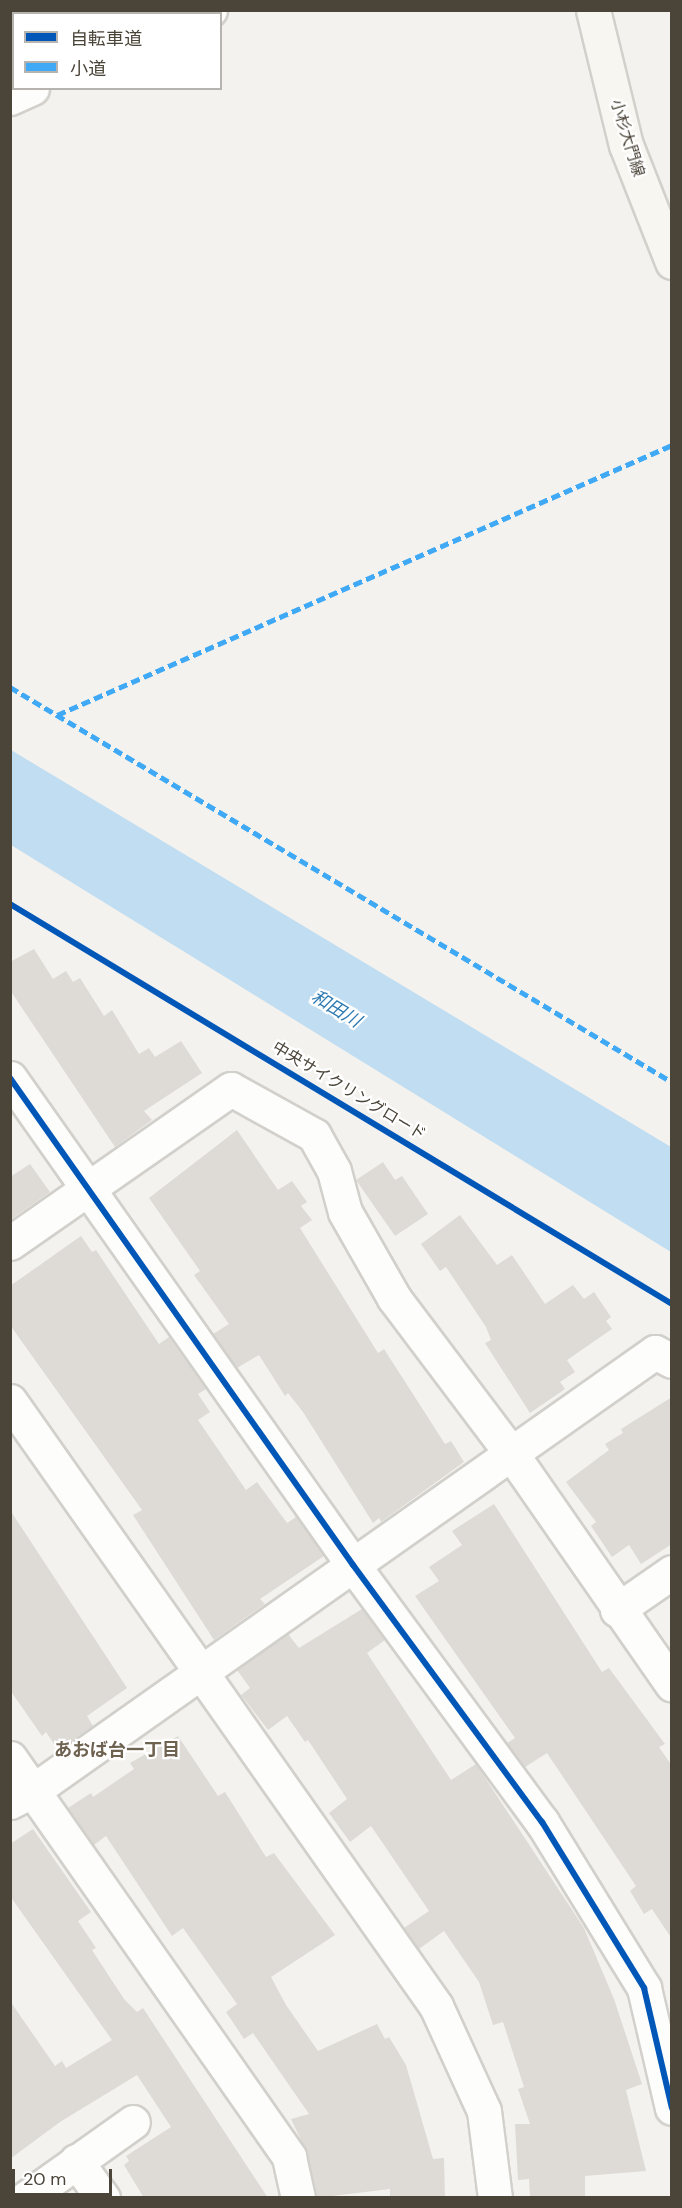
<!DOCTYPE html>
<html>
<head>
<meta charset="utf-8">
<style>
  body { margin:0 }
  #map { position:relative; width:682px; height:2208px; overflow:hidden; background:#f4f2ee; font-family:"DM Sans","Noto Sans JP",sans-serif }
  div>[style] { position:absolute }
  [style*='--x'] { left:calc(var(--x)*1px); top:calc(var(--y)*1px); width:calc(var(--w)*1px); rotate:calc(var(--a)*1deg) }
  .water>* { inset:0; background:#c0ddf1 }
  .building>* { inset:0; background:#dedbd6 }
  .roads { filter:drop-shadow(2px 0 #d2d0cb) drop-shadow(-2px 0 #d2d0cb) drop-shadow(0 2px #d2d0cb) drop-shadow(0 -2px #d2d0cb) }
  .minor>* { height:33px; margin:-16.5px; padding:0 16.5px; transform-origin:16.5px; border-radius:16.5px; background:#fdfdfc }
  .tertiary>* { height:33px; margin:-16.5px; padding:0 16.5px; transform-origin:16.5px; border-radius:16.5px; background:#fdfdfc }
  .secondary>* { height:33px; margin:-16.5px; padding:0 16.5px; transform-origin:16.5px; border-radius:16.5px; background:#f7f6f1 }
  .quiet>* { height:4.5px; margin-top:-2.25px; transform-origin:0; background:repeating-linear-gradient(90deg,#3fa9f5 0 9px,transparent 0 13.5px) }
  .cycleway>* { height:6px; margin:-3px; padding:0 3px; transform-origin:3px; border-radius:3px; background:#0057b8 }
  span { translate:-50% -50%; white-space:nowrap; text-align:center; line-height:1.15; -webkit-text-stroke:4.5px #fff; paint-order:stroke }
  .street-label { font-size:16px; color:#4b4439 }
  .water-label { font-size:18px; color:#2e7ab2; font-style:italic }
  .neighbourhood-label { font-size:18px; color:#6e6250; font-weight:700 }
  .frame { position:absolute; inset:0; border:12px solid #4b4439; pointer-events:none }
  .legend { position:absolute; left:12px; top:12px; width:210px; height:78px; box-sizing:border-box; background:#fff; border:2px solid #b7b4b0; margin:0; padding:8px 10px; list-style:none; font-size:18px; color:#4b4439 }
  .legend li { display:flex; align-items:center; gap:12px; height:30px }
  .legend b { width:30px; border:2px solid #b7b4b0 }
  .scale { position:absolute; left:12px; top:2169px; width:100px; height:27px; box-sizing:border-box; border:3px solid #4b4439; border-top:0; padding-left:8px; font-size:18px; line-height:21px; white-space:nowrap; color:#4b4439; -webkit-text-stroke:4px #fff; paint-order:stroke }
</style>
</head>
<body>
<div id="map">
  <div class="water">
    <i style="clip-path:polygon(11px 750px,671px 1147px,671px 1252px,11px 845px)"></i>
  </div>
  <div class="building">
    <i style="clip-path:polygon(34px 949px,53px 979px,66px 971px,73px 982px,80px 978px,104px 1016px,112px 1010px,139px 1054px,149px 1048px,155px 1057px,181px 1041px,202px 1073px,144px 1111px,152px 1120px,115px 1147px,10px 990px,10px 962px)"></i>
    <i style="clip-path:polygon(237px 1130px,278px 1190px,292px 1181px,307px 1202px,301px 1206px,312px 1220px,300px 1228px,378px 1353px,384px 1349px,445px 1444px,451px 1441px,464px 1462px,381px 1522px,379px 1518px,373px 1523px,303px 1412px,288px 1393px,285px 1396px,259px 1355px,237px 1368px,213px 1334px,229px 1324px,194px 1275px,200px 1271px,149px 1198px)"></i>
    <i style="clip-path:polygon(383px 1162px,395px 1180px,402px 1176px,428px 1214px,395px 1236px,356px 1180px)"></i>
    <i style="clip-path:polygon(30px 1164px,50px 1192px,10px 1220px,10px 1177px)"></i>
    <i style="clip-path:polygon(460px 1215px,497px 1265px,512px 1255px,545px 1304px,573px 1285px,584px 1299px,594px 1292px,611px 1317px,606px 1321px,612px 1329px,567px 1360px,575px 1372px,560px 1382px,565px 1389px,530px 1413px,485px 1343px,491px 1340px,486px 1327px,446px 1267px,440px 1271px,421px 1244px)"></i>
    <i style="clip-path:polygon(81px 1236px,92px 1252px,96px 1250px,159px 1344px,169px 1337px,206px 1389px,198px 1394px,210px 1412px,198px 1420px,246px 1490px,257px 1482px,287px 1523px,296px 1517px,324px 1556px,260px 1599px,265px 1604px,214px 1640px,133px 1515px,142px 1510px,10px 1325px,10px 1286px)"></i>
    <i style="clip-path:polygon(672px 1397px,672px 1544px,641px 1564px,629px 1545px,612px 1557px,591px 1526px,596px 1522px,566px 1482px,609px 1450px,605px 1444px,623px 1433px,621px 1429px)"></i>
    <i style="clip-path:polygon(494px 1504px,602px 1672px,609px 1668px,665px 1744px,659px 1747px,672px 1766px,672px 1939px,652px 1909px,644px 1914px,630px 1891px,636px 1886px,547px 1753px,525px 1767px,507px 1743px,515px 1738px,415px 1596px,439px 1581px,429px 1567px,462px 1545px,452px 1531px)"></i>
    <i style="clip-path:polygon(10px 1510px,127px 1688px,87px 1716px,93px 1726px,58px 1750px,46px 1732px,42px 1736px,10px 1690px)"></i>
    <i style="clip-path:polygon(362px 1609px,385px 1640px,367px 1653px,451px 1780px,476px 1764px,584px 1928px,614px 1999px,642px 2084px,626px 2090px,646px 2171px,585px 2176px,585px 2198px,530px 2198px,529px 2179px,518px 2180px,515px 2124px,530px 2124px,518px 2089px,524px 2087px,503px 2022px,493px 2025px,479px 1982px,444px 1931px,419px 1949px,404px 1928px,429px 1911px,371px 1826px,350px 1842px,329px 1813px,347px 1799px,308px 1740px,305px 1742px,287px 1716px,268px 1730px,241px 1695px,250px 1688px,237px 1670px,288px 1634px,299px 1648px)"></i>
    <i style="clip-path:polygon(178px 1736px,218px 1796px,225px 1792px,266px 1857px,274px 1853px,335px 1935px,271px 1977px,286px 2005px,318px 2051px,377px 2024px,385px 2039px,389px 2037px,406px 2065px,433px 2159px,444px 2158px,445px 2198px,390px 2198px,390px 2189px,316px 2198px,307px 2153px,291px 2119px,309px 2114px,253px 2033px,244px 2039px,226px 2012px,237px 2004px,183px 1928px,172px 1936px,106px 1836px,94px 1845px,68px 1808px,91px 1793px,93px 1797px,134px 1769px,130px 1763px)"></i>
    <i style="clip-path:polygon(33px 1829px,91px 1912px,78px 1921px,96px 1948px,92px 1950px,124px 1999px,137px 2012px,143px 2008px,268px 2198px,144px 2198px,124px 2165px,129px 2161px,126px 2156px,171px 2127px,137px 2075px,60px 2122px,10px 2159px,10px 2001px,55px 2066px,62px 2061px,66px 2068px,112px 2040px,10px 1896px,10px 1844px)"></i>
  </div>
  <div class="roads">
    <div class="minor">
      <i style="--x:203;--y:14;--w:8;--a:-30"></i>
      <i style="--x:10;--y:98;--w:24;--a:-24"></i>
      <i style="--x:10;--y:1078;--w:596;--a:54.84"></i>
      <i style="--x:353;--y:1565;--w:319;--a:53.7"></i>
      <i style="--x:542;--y:1822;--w:195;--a:58.4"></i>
      <i style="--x:644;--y:1988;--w:123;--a:76.9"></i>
      <i style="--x:10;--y:1243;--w:269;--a:-34.9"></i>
      <i style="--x:231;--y:1089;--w:95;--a:29"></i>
      <i style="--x:314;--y:1135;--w:41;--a:60.9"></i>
      <i style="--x:334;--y:1171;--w:42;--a:75"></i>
      <i style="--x:345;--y:1212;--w:99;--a:60.3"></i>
      <i style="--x:394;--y:1298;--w:194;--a:53"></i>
      <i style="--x:511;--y:1453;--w:282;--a:55.2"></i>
      <i style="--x:617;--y:1610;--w:67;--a:-34.6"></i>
      <i style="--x:10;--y:1758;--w:487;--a:55"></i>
      <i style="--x:289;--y:2157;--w:42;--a:77.6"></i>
      <i style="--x:10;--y:1802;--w:27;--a:-27"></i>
      <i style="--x:34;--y:1790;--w:760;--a:-35.2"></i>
      <i style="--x:655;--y:1352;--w:19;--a:28"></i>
      <i style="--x:76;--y:2161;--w:46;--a:53.9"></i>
      <i style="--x:26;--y:2198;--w:131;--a:-35.4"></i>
    </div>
    <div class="tertiary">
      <i style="--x:10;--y:1401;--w:740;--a:54.85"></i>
      <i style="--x:436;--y:2006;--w:115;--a:65.4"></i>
      <i style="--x:484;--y:2111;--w:88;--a:82.8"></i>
    </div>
    <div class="secondary">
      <i style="--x:593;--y:10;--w:139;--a:76.3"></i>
      <i style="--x:626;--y:145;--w:126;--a:68.5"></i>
    </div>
  </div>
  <div class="quiet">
    <i style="--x:10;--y:687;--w:771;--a:30.82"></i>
    <i style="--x:57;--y:715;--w:672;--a:-23.7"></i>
  </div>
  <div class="cycleway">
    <i style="--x:10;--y:904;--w:773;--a:31.14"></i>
    <i style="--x:10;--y:1078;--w:596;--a:54.84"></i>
    <i style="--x:353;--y:1565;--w:319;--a:53.7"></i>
    <i style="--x:542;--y:1822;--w:195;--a:58.4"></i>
    <i style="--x:644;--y:1988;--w:123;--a:76.9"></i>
  </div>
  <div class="street-label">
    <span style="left:627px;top:138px;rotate:73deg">小杉大門線</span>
    <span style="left:349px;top:1091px;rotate:31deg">中央サイクリングロード</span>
  </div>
  <div class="water-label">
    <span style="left:336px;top:1009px;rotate:31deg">和田川</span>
  </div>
  <div class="neighbourhood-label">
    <span style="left:117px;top:1750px">あおば台一丁目</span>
  </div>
  <div class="frame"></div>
  <ul class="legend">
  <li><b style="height:8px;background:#0057b8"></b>自転車道</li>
  <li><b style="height:8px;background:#3fa9f5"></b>小道</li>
  </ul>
  <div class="scale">20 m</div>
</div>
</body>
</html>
